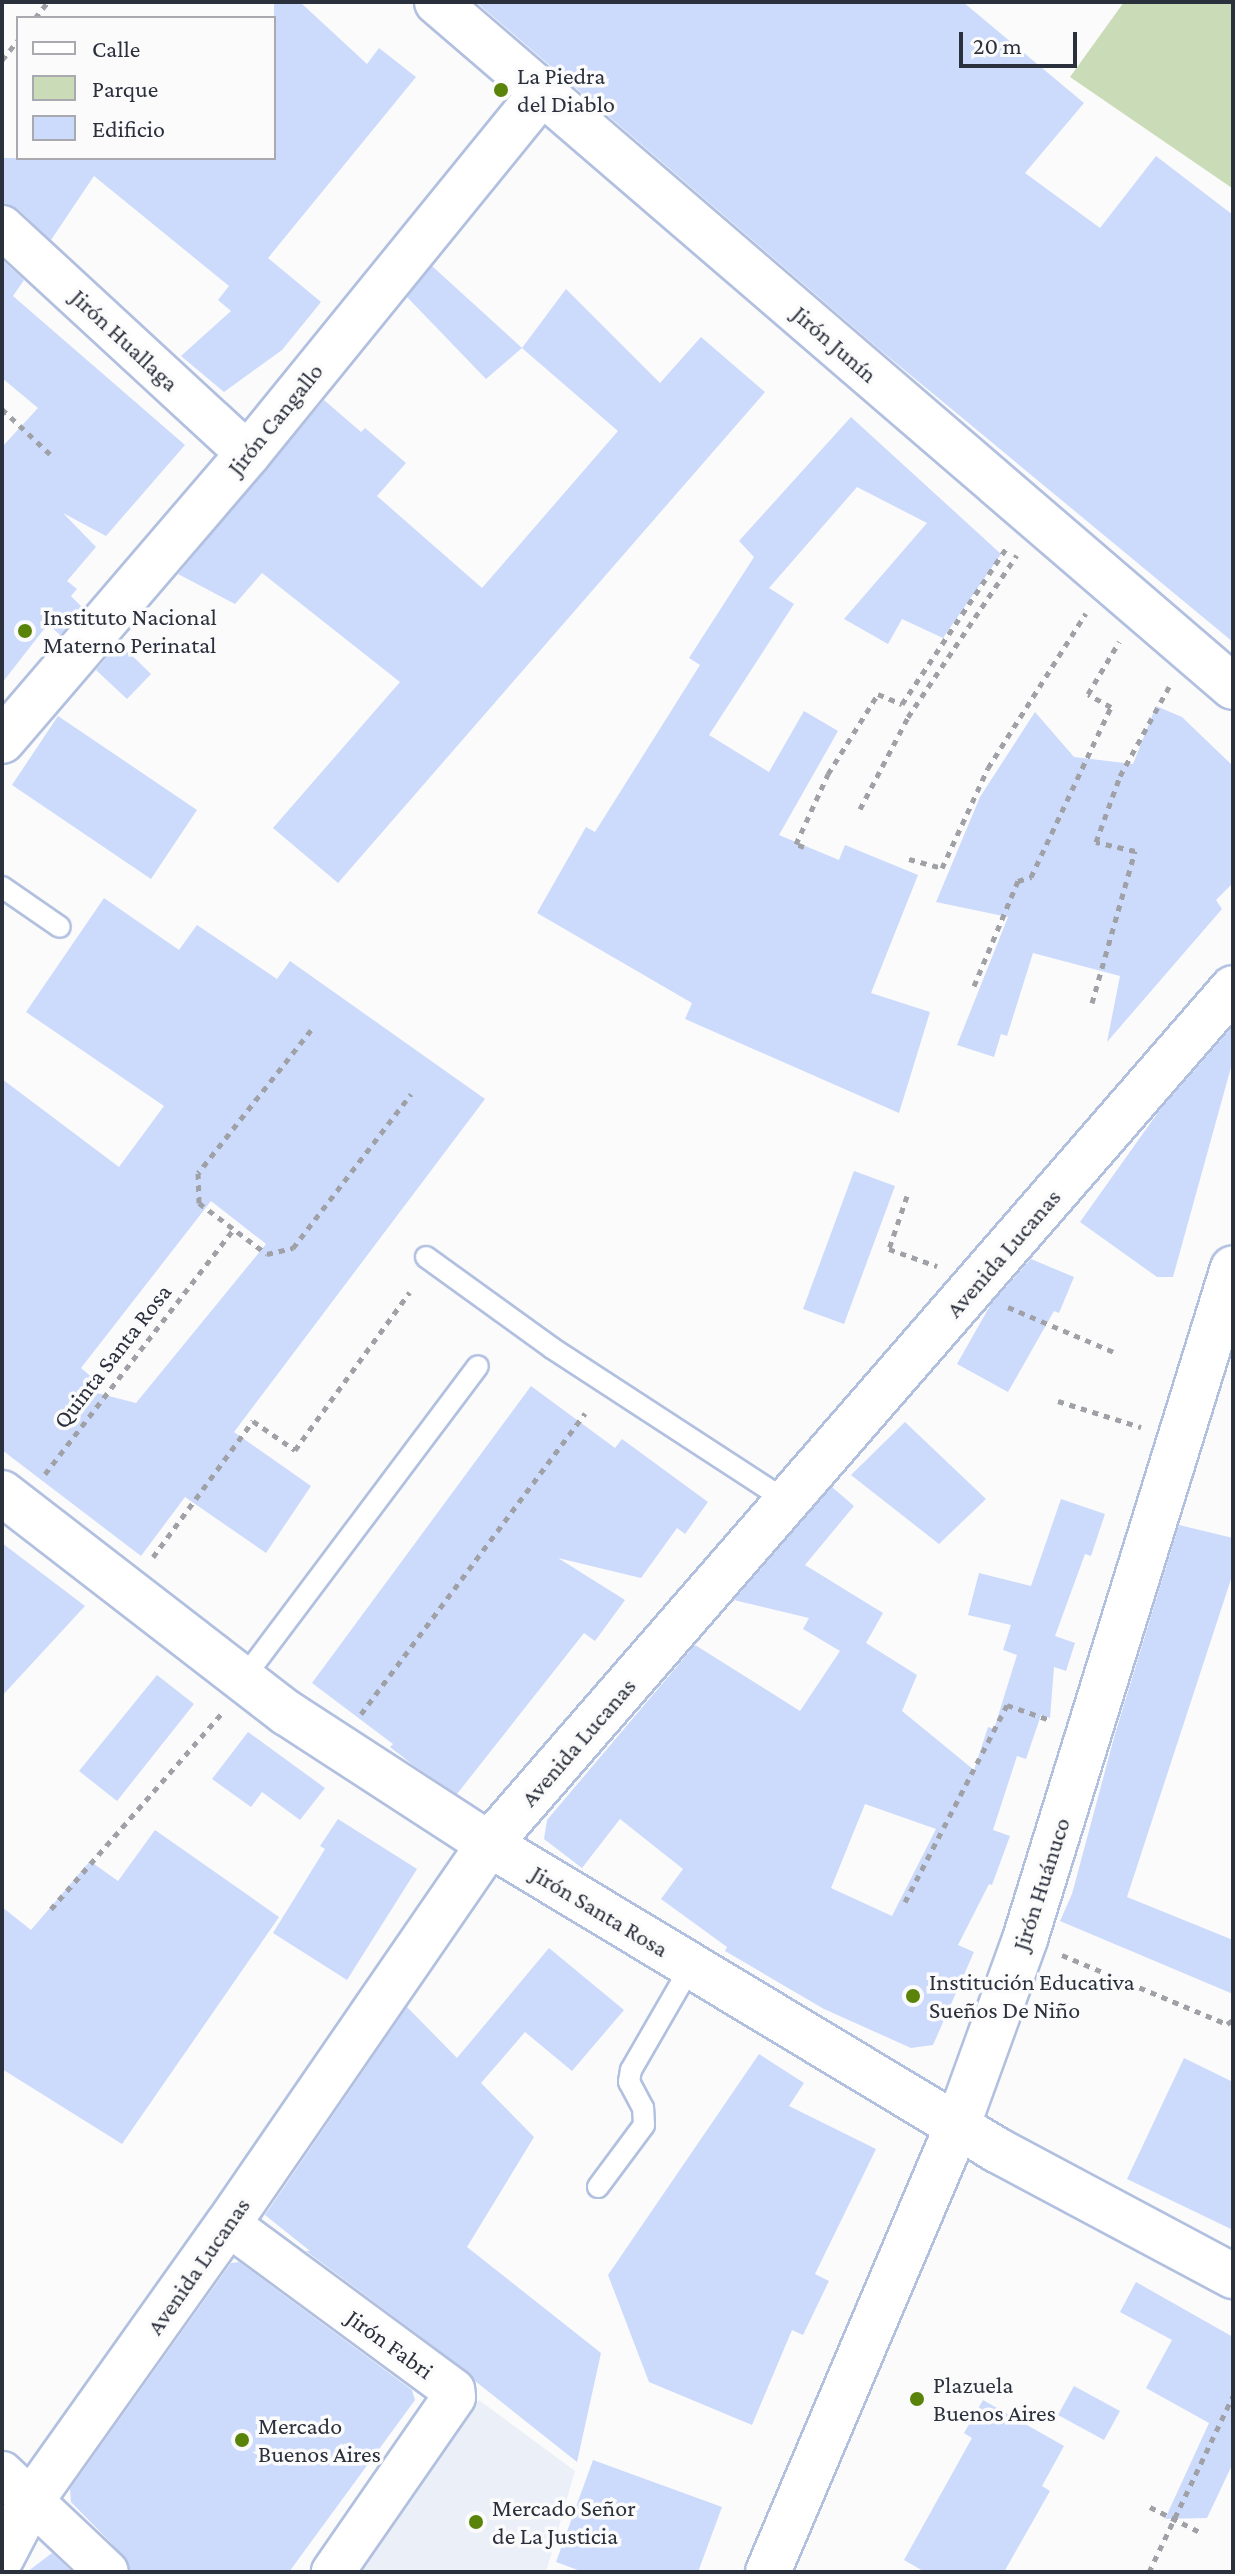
<!DOCTYPE html>
<html>
<head>
<meta charset="utf-8">
<style>
  body { margin:0 }
  #map { position:relative; width:1235px; height:2574px; overflow:hidden; background:#fbfbfb; font-family:"Crimson Pro",serif }
  div>[style] { position:absolute }
  [style*='--x'] { left:calc(var(--x)*1px); top:calc(var(--y)*1px); width:calc(var(--w)*1px); rotate:calc(var(--a)*1deg) }
  .built>* { inset:0; background:#ebeff7 }
  .green>* { inset:0; background:#cadbb8 }
  .building>* { inset:0; background:#ccdafc }
  .path>* { height:5px; margin-top:-2.5px; transform-origin:0; background:repeating-linear-gradient(90deg,#9fa1a7 0 6px,transparent 0 12px) }
  .roads { filter:drop-shadow(2px 0 #b2c0e0) drop-shadow(-2px 0 #b2c0e0) drop-shadow(0 2px #b2c0e0) drop-shadow(0 -2px #b2c0e0) }
  .lane>* { height:20px; margin:-10px; padding:0 10px; transform-origin:10px; border-radius:10px; background:#fff }
  .street>* { height:42px; margin:-21px; padding:0 21px; transform-origin:21px; border-radius:21px; background:#fff }
  .secondary>* { height:44px; margin:-22px; padding:0 22px; transform-origin:22px; border-radius:22px; background:#fff }
  .dots>* { width:22px; height:22px; translate:-50% -50%; box-sizing:border-box; border:4px solid #fbfbfb; border-radius:50% }
  span { translate:-50% -50%; white-space:nowrap; text-align:center; line-height:1.15; -webkit-text-stroke:7px #fbfbfb; paint-order:stroke }
  .poi-label { font-size:24px; color:#2b303d }
  .left { translate:0 -50%; text-align:left }
  .street-label { font-size:24px; color:#2b303d }
  .frame { position:absolute; inset:0; border:4px solid #2b303d; pointer-events:none }
  .legend { position:absolute; left:16px; top:16px; width:260px; height:144px; box-sizing:border-box; background:#fbfbfb; border:2px solid #a8aaaf; margin:0; padding:10px 14px; list-style:none; font-size:24px; color:#2b303d }
  .legend li { display:flex; align-items:center; gap:16px; height:40px }
  .legend b { width:40px; border:2px solid #a8aaaf }
  .scale { position:absolute; left:959px; top:32px; width:118px; height:36px; box-sizing:border-box; border:4px solid #2b303d; border-top:0; padding-left:10px; font-size:24px; line-height:28px; white-space:nowrap; color:#2b303d; -webkit-text-stroke:6px #fbfbfb; paint-order:stroke }
</style>
</head>
<body>
<div id="map">
  <div class="built">
    <i style="clip-path:polygon(479px 2400px,575px 2471px,546px 2572px,356px 2572px)"></i>
  </div>
  <div class="green">
    <i style="clip-path:polygon(1124px 2px,1233px 2px,1232px 188px,1070px 77px)"></i>
  </div>
  <div class="building">
    <i style="clip-path:polygon(274px 2px,300px 2px,367px 64px,379px 48px,416px 77px,268px 258px,321px 302px,282px 350px,224px 392px,181px 356px,231px 311px,218px 300px,229px 286px,94px 176px,51px 240px,18px 209px,2px 204px,2px 158px,274px 158px)"></i>
    <i style="clip-path:polygon(476px 2px,963px 2px,1084px 103px,1025px 173px,1100px 228px,1156px 156px,1233px 215px,1233px 642px,879px 349px)"></i>
    <i style="clip-path:polygon(2px 260px,24px 280px,13px 296px,185px 445px,106px 536px,63px 513px,96px 547px,67px 581px,77px 589px,71px 596px,83px 608px,60px 635px,48px 624px,2px 683px,2px 447px,38px 408px,2px 378px)"></i>
    <i style="clip-path:polygon(432px 266px,522px 348px,486px 379px,407px 297px)"></i>
    <i style="clip-path:polygon(566px 289px,660px 383px,701px 337px,765px 392px,338px 883px,273px 828px,400px 682px,262px 573px,235px 604px,178px 574px,324px 400px,361px 432px,365px 428px,406px 463px,377px 496px,482px 588px,618px 431px,522px 348px)"></i>
    <i style="clip-path:polygon(851px 417px,1001px 554px,943px 638px,902px 619px,888px 644px,844px 619px,927px 523px,857px 487px,769px 588px,794px 604px,709px 735px,769px 772px,804px 711px,838px 731px,779px 835px,839px 860px,845px 845px,918px 875px,871px 993px,930px 1012px,899px 1113px,685px 1019px,692px 1003px,537px 913px,586px 827px,595px 832px,700px 665px,689px 658px,754px 557px,739px 541px)"></i>
    <i style="clip-path:polygon(119px 643px,151px 674px,127px 699px,96px 670px)"></i>
    <i style="clip-path:polygon(1156px 706px,1182px 717px,1233px 766px,1233px 883px,1216px 900px,1222px 909px,1107px 1042px,1120px 976px,1033px 953px,1007px 1036px,1001px 1034px,994px 1057px,957px 1045px,1008px 917px,936px 902px,980px 797px,1035px 712px,1074px 757px,1133px 764px)"></i>
    <i style="clip-path:polygon(58px 716px,197px 810px,151px 879px,12px 785px)"></i>
    <i style="clip-path:polygon(evenodd,104px 898px,179px 950px,197px 925px,277px 979px,290px 961px,485px 1099px,234px 1432px,311px 1486px,266px 1553px,185px 1497px,141px 1556px,2px 1450px,2px 1079px,119px 1167px,164px 1106px,26px 1012px,104px 898px,211px 1201px,266px 1244px,136px 1403px,93px 1392px,94px 1379px,81px 1368px,211px 1201px)"></i>
    <i style="clip-path:polygon(1233px 1026px,1233px 1060px,1173px 1277px,1157px 1277px,1080px 1222px,1159px 1111px)"></i>
    <i style="clip-path:polygon(854px 1171px,895px 1186px,844px 1324px,803px 1309px)"></i>
    <i style="clip-path:polygon(1031px 1259px,1074px 1277px,1059px 1313px,1054px 1311px,1008px 1392px,957px 1364px,991px 1304px)"></i>
    <i style="clip-path:polygon(531px 1386px,615px 1448px,622px 1439px,708px 1502px,685px 1534px,677px 1528px,641px 1578px,558px 1558px,625px 1600px,595px 1641px,584px 1633px,457px 1794px,413px 1765px,390px 1747px,393px 1744px,312px 1683px)"></i>
    <i style="clip-path:polygon(905px 1422px,986px 1499px,939px 1544px,851px 1475px)"></i>
    <i style="clip-path:polygon(evenodd,832px 1487px,854px 1506px,805px 1565px,883px 1613px,866px 1643px,917px 1675px,902px 1711px,974px 1770px,988px 1727px,994px 1729px,1017px 1655px,1003px 1650px,1011px 1625px,968px 1615px,979px 1573px,1031px 1586px,1061px 1499px,1105px 1514px,1091px 1556px,1085px 1554px,1055px 1636px,1075px 1643px,1066px 1671px,1054px 1667px,1050px 1718px,1041px 1715px,1026px 1759px,1017px 1756px,993px 1830px,1010px 1836px,992px 1885px,989px 1884px,958px 1945px,974px 1952px,933px 2045px,911px 2048px,824px 2009px,725px 1951px,727px 1947px,661px 1899px,683px 1869px,620px 1819px,582px 1868px,544px 1839px,547px 1820px,695px 1645px,800px 1711px,840px 1651px,803px 1629px,809px 1618px,734px 1600px,832px 1487px,865px 1804px,936px 1829px,892px 1916px,831px 1888px,865px 1804px)"></i>
    <i style="clip-path:polygon(1179px 1525px,1233px 1538px,1233px 1573px,1127px 1897px,1233px 1940px,1233px 1994px,1060px 1921px,1072px 1894px,1115px 1734px)"></i>
    <i style="clip-path:polygon(2px 1543px,85px 1606px,2px 1696px)"></i>
    <i style="clip-path:polygon(157px 1675px,194px 1704px,117px 1801px,79px 1771px)"></i>
    <i style="clip-path:polygon(248px 1732px,325px 1788px,300px 1820px,262px 1792px,251px 1807px,212px 1779px)"></i>
    <i style="clip-path:polygon(338px 1819px,417px 1869px,347px 1980px,273px 1933px,325px 1849px,320px 1846px)"></i>
    <i style="clip-path:polygon(155px 1830px,279px 1917px,122px 2144px,2px 2069px,2px 1907px,31px 1930px,90px 1861px,118px 1881px)"></i>
    <i style="clip-path:polygon(549px 1948px,624px 2010px,572px 2071px,525px 2032px,481px 2083px,534px 2137px,467px 2247px,601px 2353px,577px 2462px,475px 2381px,467px 2371px,306px 2251px,310px 2251px,265px 2215px,407px 2007px,457px 2058px)"></i>
    <i style="clip-path:polygon(759px 2054px,804px 2083px,789px 2106px,876px 2149px,815px 2274px,829px 2281px,803px 2335px,792px 2330px,752px 2425px,649px 2382px,608px 2275px)"></i>
    <i style="clip-path:polygon(1184px 2058px,1233px 2082px,1233px 2230px,1127px 2179px)"></i>
    <i style="clip-path:polygon(239px 2262px,412px 2390px,415px 2400px,289px 2572px,130px 2572px,123px 2555px,71px 2502px,70px 2489px,231px 2263px)"></i>
    <i style="clip-path:polygon(1136px 2282px,1233px 2337px,1233px 2463px,1207px 2518px,1165px 2519px,1209px 2423px,1146px 2388px,1172px 2340px,1120px 2312px)"></i>
    <i style="clip-path:polygon(1074px 2386px,1120px 2411px,1104px 2440px,1058px 2415px)"></i>
    <i style="clip-path:polygon(983px 2400px,1064px 2446px,1042px 2486px,1050px 2491px,1004px 2572px,925px 2572px,904px 2560px,972px 2438px,964px 2433px)"></i>
    <i style="clip-path:polygon(593px 2460px,722px 2507px,698px 2572px,583px 2572px,556px 2562px)"></i>
    <i style="clip-path:polygon(52px 2553px,72px 2572px,27px 2572px)"></i>
  </div>
  <div class="path">
    <i style="--x:35;--y:18;--w:21;--a:-51"></i>
    <i style="--x:2;--y:60;--w:26;--a:-51"></i>
    <i style="--x:2;--y:409;--w:67;--a:43.2"></i>
    <i style="--x:860;--y:809;--w:104;--a:-62.4"></i>
    <i style="--x:908;--y:717;--w:195;--a:-56.1"></i>
    <i style="--x:804;--y:847;--w:9;--a:-159"></i>
    <i style="--x:796;--y:844;--w:77;--a:-65.4"></i>
    <i style="--x:828;--y:774;--w:94;--a:-58"></i>
    <i style="--x:878;--y:694;--w:26;--a:23"></i>
    <i style="--x:902;--y:704;--w:189;--a:-56.2"></i>
    <i style="--x:909;--y:859;--w:34;--a:15"></i>
    <i style="--x:942;--y:868;--w:110;--a:-65.3"></i>
    <i style="--x:988;--y:768;--w:183;--a:-57.7"></i>
    <i style="--x:974;--y:986;--w:114;--a:-67.3"></i>
    <i style="--x:1018;--y:881;--w:14;--a:-17"></i>
    <i style="--x:1031;--y:877;--w:188;--a:-64.8"></i>
    <i style="--x:1111;--y:707;--w:26;--a:-151"></i>
    <i style="--x:1088;--y:694;--w:61;--a:-59.2"></i>
    <i style="--x:1092;--y:1003;--w:158;--a:-74.2"></i>
    <i style="--x:1135;--y:851;--w:40;--a:-167"></i>
    <i style="--x:1096;--y:842;--w:70;--a:-70"></i>
    <i style="--x:1120;--y:776;--w:102;--a:-61.2"></i>
    <i style="--x:311;--y:1030;--w:182;--a:128.3"></i>
    <i style="--x:198;--y:1173;--w:30;--a:88"></i>
    <i style="--x:199;--y:1203;--w:85;--a:36.9"></i>
    <i style="--x:267;--y:1254;--w:27;--a:-13"></i>
    <i style="--x:293;--y:1248;--w:194;--a:-52.5"></i>
    <i style="--x:907;--y:1196;--w:56;--a:108.8"></i>
    <i style="--x:889;--y:1249;--w:51;--a:19.5"></i>
    <i style="--x:1008;--y:1307;--w:115;--a:23"></i>
    <i style="--x:1058;--y:1401;--w:87;--a:17.4"></i>
    <i style="--x:45;--y:1474;--w:309;--a:-52.4"></i>
    <i style="--x:153;--y:1557;--w:169;--a:-53.7"></i>
    <i style="--x:253;--y:1421;--w:51;--a:34.6"></i>
    <i style="--x:295;--y:1450;--w:195;--a:-54"></i>
    <i style="--x:361;--y:1714;--w:375;--a:-53.3"></i>
    <i style="--x:905;--y:1902;--w:222;--a:-62.6"></i>
    <i style="--x:1007;--y:1705;--w:46;--a:19.2"></i>
    <i style="--x:51;--y:1909;--w:259;--a:-48.9"></i>
    <i style="--x:1062;--y:1955;--w:179;--a:22.7"></i>
    <i style="--x:1227;--y:2024;--w:7;--a:-34"></i>
    <i style="--x:1150;--y:2507;--w:54;--a:26.6"></i>
    <i style="--x:1149;--y:2572;--w:195;--a:-64.5"></i>
  </div>
  <div class="roads">
    <div class="lane">
      <i style="--x:2;--y:887;--w:70;--a:34.6"></i>
      <i style="--x:426;--y:1257;--w:155;--a:35.8"></i>
      <i style="--x:552;--y:1348;--w:280;--a:33.1"></i>
      <i style="--x:243;--y:1679;--w:391;--a:-53.1"></i>
      <i style="--x:598;--y:2187;--w:77;--a:-53.4"></i>
      <i style="--x:644;--y:2125;--w:17;--a:-93"></i>
      <i style="--x:643;--y:2108;--w:30;--a:-118"></i>
      <i style="--x:629;--y:2082;--w:12;--a:-81"></i>
      <i style="--x:631;--y:2070;--w:120;--a:-60"></i>
    </div>
    <div class="street">
      <i style="--x:2;--y:227;--w:335;--a:42.7"></i>
      <i style="--x:228;--y:2224;--w:280;--a:36.4"></i>
      <i style="--x:453;--y:2390;--w:7;--a:82"></i>
      <i style="--x:454;--y:2397;--w:213;--a:124.7"></i>
      <i style="--x:2;--y:2473;--w:144;--a:43.3"></i>
    </div>
    <div class="secondary">
      <i style="--x:437;--y:2;--w:1050;--a:40.71"></i>
      <i style="--x:2;--y:741;--w:378;--a:-49.4"></i>
      <i style="--x:248;--y:454;--w:466;--a:-50.9"></i>
      <i style="--x:2;--y:1493;--w:360;--a:37.7"></i>
      <i style="--x:287;--y:1713;--w:241;--a:33"></i>
      <i style="--x:489;--y:1844;--w:593;--a:31.06"></i>
      <i style="--x:997;--y:2150;--w:268;--a:28.1"></i>
      <i style="--x:2;--y:2557;--w:63;--a:-62.6"></i>
      <i style="--x:31;--y:2501;--w:340;--a:-54.6"></i>
      <i style="--x:228;--y:2224;--w:461;--a:-55.5"></i>
      <i style="--x:489;--y:1844;--w:1134;--a:-49"></i>
      <i style="--x:768;--y:2572;--w:483;--a:-67"></i>
      <i style="--x:957;--y:2127;--w:200;--a:-70.1"></i>
      <i style="--x:1025;--y:1939;--w:702;--a:-72.78"></i>
    </div>
  </div>
  <div class="dots">
    <i style="left:501px;top:90px;background:#598309"></i>
    <i style="left:25px;top:631px;background:#598309"></i>
    <i style="left:913px;top:1996px;background:#598309"></i>
    <i style="left:917px;top:2399px;background:#598309"></i>
    <i style="left:242px;top:2440px;background:#598309"></i>
    <i style="left:476px;top:2522px;background:#598309"></i>
  </div>
  <div class="poi-label">
    <span class="left" style="left:517px;top:90px">La Piedra<br>del Diablo</span>
    <span class="left" style="left:43px;top:631px">Instituto Nacional<br>Materno Perinatal</span>
    <span class="left" style="left:929px;top:1996px">Institución Educativa<br>Sueños De Niño</span>
    <span class="left" style="left:933px;top:2399px">Plazuela<br>Buenos Aires</span>
    <span class="left" style="left:258px;top:2440px">Mercado<br>Buenos Aires</span>
    <span class="left" style="left:492px;top:2522px">Mercado Señor<br>de La Justicia</span>
  </div>
  <div class="street-label">
    <span style="left:125px;top:340px;rotate:43deg">Jirón Huallaga</span>
    <span style="left:835px;top:344px;rotate:41deg">Jirón Junín</span>
    <span style="left:275px;top:419px;rotate:-51deg">Jirón Cangallo</span>
    <span style="left:1003px;top:1253px;rotate:-49deg">Avenida Lucanas</span>
    <span style="left:112px;top:1356px;rotate:-52deg">Quinta Santa Rosa</span>
    <span style="left:578px;top:1742px;rotate:-49deg">Avenida Lucanas</span>
    <span style="left:1041px;top:1884px;rotate:-72deg">Jirón Huánuco</span>
    <span style="left:600px;top:1911px;rotate:31deg">Jirón Santa Rosa</span>
    <span style="left:198px;top:2266px;rotate:-55deg">Avenida Lucanas</span>
    <span style="left:390px;top:2344px;rotate:36deg">Jirón Fabri</span>
  </div>
  <div class="frame"></div>
  <ul class="legend">
  <li><b style="height:10px;background:#fff"></b>Calle</li>
  <li><b style="height:22px;background:#cadbb8"></b>Parque</li>
  <li><b style="height:22px;background:#ccdafc"></b>Edificio</li>
  </ul>
  <div class="scale">20 m</div>
</div>
</body>
</html>
